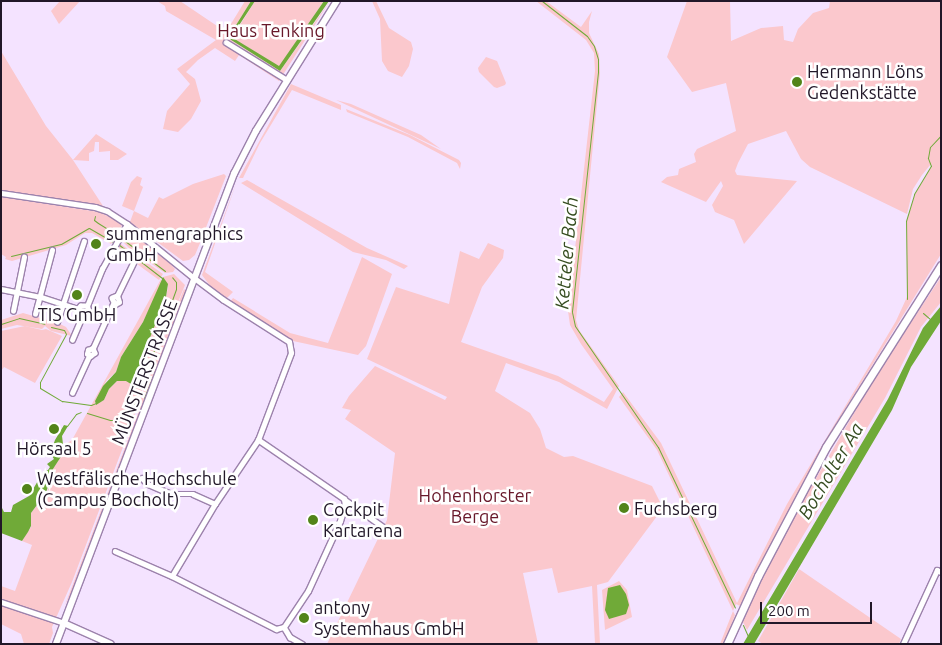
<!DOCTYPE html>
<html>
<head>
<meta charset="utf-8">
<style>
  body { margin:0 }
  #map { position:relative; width:942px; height:645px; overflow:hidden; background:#f4e3ff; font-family:Ubuntu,sans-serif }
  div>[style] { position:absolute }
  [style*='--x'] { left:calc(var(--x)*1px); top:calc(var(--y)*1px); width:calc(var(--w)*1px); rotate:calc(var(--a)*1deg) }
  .green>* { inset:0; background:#fbc8cd }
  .water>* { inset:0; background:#70aa38 }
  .stream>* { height:1px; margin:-0.5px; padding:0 0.5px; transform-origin:0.5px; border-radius:0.5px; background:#70aa38 }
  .roads { filter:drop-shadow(1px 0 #9c82ac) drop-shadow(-1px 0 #9c82ac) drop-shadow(0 1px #9c82ac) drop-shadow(0 -1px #9c82ac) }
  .minor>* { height:4.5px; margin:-2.25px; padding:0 2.25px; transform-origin:2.25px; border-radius:2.25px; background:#fff }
  .tertiary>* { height:5px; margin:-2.5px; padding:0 2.5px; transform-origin:2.5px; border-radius:2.5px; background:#fff }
  .secondary>* { height:5.5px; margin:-2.75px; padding:0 2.75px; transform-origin:2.75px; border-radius:2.75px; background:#fff }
  .trunk>* { height:7px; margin:-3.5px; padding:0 3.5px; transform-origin:3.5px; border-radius:3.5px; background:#fff }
  .dots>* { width:14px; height:14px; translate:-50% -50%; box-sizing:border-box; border:2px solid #fff; border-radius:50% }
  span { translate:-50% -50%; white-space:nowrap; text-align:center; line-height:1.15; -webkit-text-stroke:5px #fff; paint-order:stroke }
  .park-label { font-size:18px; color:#68182a }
  .poi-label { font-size:18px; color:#211728 }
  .left { translate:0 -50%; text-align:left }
  .street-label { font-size:18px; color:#211728 }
  .water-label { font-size:19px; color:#364d21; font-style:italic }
  .frame { position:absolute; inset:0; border:2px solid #211728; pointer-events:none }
  .scale { position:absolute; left:760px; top:602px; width:112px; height:22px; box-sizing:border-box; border:2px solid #211728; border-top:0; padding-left:6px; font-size:15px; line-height:18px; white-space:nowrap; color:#211728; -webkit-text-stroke:4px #fff; paint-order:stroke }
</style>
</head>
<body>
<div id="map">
  <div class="green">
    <i style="clip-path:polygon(60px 1px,80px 1px,59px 24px,51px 11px)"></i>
    <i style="clip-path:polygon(157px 1px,180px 1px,226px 32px,245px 1px,251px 1px,228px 38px,280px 71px,330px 1px,279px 81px,239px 55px,235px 61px,215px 48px,198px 60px,186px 72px,195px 79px,201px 101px,191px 119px,178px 132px,163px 129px,167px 111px,190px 84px,177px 69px,216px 40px,166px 11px,165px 6px)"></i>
    <i style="clip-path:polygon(255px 1px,324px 1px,279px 67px,237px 41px,233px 36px)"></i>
    <i style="clip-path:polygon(372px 1px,376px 1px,389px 28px,411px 42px,413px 49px,409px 66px,402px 77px,388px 71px,382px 61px,380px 19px)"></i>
    <i style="clip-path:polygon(536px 1px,546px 1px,581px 27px,592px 11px,589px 22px,589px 33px,599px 54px,600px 73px,576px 320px,579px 330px,619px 386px,607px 409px,559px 382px,506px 363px,495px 391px,530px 413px,540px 429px,546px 448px,564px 457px,573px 456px,652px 486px,663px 508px,608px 582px,597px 585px,600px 644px,595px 644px,592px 586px,558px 593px,552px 568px,523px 573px,538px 644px,327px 644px,387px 520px,395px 453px,345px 419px,351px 410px,342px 408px,349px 396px,375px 366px,445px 400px,447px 397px,367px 359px,396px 287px,449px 304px,460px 251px,479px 259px,488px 243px,504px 250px,503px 258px,482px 287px,461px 342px,558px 376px,604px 402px,613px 389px,581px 344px,570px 325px,568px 311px,595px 71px,594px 53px,586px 40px)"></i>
    <i style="clip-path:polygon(687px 1px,730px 1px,731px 41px,761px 28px,783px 26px,784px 40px,793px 42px,798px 29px,813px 13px,829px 8px,830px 1px,941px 1px,941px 254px,826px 440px,740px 606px,736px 604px,733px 611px,735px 615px,724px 644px,720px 644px,733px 611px,657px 450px,619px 397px,623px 392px,661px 443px,737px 603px,787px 504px,896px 321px,907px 297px,907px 220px,915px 194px,932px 166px,931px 164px,922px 175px,913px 189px,907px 214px,810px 167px,801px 159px,786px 131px,748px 144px,738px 163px,735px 171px,737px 175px,797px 181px,744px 244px,734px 220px,715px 212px,712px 205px,723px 186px,721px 181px,706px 202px,661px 182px,667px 177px,678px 175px,679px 169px,696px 162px,694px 154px,697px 149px,736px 131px,726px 83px,692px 92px,667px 57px)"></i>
    <i style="clip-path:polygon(1px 51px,46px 126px,73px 160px,96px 134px,127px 154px,118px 160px,110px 160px,110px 151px,99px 152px,99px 142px,95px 142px,94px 151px,89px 153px,89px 161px,73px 160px,103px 206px,1px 190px)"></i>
    <i style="clip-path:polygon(486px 57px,497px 61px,506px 83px,505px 85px,497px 88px,494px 87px,479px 72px,478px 68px)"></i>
    <i style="clip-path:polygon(291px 84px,341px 105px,341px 110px,292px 90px,260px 143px,243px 178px,239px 178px)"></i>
    <i style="clip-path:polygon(336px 100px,351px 104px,421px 135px,441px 149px)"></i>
    <i style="clip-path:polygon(346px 109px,410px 135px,459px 160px,461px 163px,460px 169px,457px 163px,408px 137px,347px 112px)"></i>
    <i style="clip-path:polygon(224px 174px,226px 176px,200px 243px,195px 255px,189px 260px,183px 261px,130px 222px,134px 211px,122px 206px,131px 182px,137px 176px,142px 178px,140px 185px,143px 187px,134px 211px,148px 218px,159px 197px,163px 199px,193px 184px)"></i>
    <i style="clip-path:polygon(247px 180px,367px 248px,408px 266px,404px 269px,386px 260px,353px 252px,241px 183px)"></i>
    <i style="clip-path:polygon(237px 181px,205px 272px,233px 292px,226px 299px,211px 287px,202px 275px)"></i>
    <i style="clip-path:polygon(1px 197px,99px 212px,116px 220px,122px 224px,121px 228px,111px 244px,92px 233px,85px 233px,66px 245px,12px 261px,5px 259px,6px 257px,1px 254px)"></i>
    <i style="clip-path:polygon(127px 228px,166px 259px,175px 269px,173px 272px,165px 273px,130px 249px,119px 238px)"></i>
    <i style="clip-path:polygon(118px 242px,163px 274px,159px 280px,115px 248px)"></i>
    <i style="clip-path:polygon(362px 257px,392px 274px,366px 346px,358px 355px,293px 341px,230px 302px,233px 298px,290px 333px,328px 343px)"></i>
    <i style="clip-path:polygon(174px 274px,185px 285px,141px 393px,134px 418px,72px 582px,52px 627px,53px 633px,49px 644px,24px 644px,21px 634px,1px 624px,1px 586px,15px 591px,32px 545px,22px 541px,31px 527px,31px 513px,47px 493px,53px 469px,64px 452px,64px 445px,72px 440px,161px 279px,162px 283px,143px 322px,121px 357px,116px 372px,107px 380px,95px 401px,96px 404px,104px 400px,109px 389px,117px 381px,121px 379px,139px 385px,145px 373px,142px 358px,166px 297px,168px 287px,163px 277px)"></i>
    <i style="clip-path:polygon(941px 277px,941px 302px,921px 327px,885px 398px,747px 630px,743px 622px,747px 611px,788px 526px,877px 374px)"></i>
    <i style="clip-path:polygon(184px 289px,186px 291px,166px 349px,79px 578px,65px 605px,138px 413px,142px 393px)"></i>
    <i style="clip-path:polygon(23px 313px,58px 323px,66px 327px,72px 336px,51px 331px,45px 326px,42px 329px,17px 325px,1px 329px,1px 320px)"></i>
    <i style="clip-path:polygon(25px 326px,42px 330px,46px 329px,62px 336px,35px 383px,4px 367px,1px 371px,1px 331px)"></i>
    <i style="clip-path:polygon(799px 569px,901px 639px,899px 644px,763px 644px,758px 641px)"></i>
    <i style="clip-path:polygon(619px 581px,627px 590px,632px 617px,605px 630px,602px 590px)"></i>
  </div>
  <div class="water">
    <i style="clip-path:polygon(251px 1px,255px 1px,236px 30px,233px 38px,279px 66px,324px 1px,329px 1px,280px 71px,228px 38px)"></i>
    <i style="clip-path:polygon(163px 277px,168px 284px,166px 297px,142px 358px,144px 377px,136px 387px,126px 381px,117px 381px,109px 389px,104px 400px,96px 405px,95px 401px,103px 386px,116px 372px,121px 357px,143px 322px)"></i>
    <i style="clip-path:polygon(941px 306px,941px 321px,911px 367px,892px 410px,754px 644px,743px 644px,888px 399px,923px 328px)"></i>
    <i style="clip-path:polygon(64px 425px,68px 426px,62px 436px,64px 452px,53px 469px,46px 493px,31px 513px,31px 526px,28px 532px,22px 541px,1px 533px,1px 506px,4px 512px,11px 512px,13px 505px,29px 496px,39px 479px,44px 478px,43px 473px,48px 470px,50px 467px,47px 464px,54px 459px,52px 456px,53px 452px,51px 451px,55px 440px)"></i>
    <i style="clip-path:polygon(620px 585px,626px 594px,629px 605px,626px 614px,609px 619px,605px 610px,608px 588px)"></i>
  </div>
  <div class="stream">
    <i style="--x:542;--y:1;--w:57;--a:37.9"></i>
    <i style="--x:587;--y:36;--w:12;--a:55"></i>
    <i style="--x:594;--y:46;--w:14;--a:73"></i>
    <i style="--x:598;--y:59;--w:13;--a:90"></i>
    <i style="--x:598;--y:72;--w:241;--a:96.2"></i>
    <i style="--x:572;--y:312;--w:14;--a:78"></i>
    <i style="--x:575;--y:326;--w:147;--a:55.6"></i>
    <i style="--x:658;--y:447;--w:178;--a:64.4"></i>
    <i style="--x:95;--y:216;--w:4;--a:104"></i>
    <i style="--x:94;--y:220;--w:5;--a:37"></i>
    <i style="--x:98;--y:223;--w:22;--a:32"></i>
    <i style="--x:121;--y:238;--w:55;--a:36.9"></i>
    <i style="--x:118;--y:244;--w:56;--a:37.7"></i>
    <i style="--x:11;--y:256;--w:51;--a:-13.5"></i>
    <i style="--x:61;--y:244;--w:32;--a:-30"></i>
    <i style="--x:89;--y:228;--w:28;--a:30"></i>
    <i style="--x:907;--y:299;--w:78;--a:-90.7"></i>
    <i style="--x:906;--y:221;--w:28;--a:-73"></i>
    <i style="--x:914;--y:194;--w:33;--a:-59"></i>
    <i style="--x:931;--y:166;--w:9;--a:-111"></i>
    <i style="--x:928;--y:158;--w:11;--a:-80"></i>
    <i style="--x:930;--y:147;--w:16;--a:-47"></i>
    <i style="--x:923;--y:313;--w:9;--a:41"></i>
    <i style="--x:1;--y:324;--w:19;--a:-18"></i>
    <i style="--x:19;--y:318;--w:26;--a:13"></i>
    <i style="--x:51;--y:327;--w:13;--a:13"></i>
    <i style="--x:64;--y:330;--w:4;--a:63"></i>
    <i style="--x:66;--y:334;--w:55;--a:118.4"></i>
    <i style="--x:40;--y:382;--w:6;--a:90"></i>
    <i style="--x:40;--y:388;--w:26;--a:31"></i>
    <i style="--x:62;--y:401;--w:29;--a:8"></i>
    <i style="--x:91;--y:405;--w:5;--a:-22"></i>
    <i style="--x:153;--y:353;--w:68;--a:-70.2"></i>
    <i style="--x:176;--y:289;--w:7;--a:-90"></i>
    <i style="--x:176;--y:282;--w:6;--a:-129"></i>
    <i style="--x:144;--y:398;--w:43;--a:-68.2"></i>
    <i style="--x:87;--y:413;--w:24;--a:17"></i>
    <i style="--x:110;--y:420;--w:9;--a:0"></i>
    <i style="--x:119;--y:420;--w:8;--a:-30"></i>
    <i style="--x:126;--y:416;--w:22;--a:-56"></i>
    <i style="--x:67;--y:426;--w:15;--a:-53"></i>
    <i style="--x:76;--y:414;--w:5;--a:-22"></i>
    <i style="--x:743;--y:625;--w:12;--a:66"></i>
  </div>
  <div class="roads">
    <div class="minor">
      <i style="--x:226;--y:42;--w:72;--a:31.9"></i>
      <i style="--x:1;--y:289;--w:41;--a:11.3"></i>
      <i style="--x:41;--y:297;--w:39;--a:18"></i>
      <i style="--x:117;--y:296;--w:5;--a:158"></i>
      <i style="--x:112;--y:298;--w:7;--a:63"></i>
      <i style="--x:115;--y:304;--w:4;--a:-27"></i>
      <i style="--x:119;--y:302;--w:6;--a:-108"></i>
      <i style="--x:117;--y:296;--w:37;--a:-64"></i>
      <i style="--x:87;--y:306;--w:6;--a:180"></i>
      <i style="--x:81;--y:306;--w:4;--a:135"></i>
      <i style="--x:78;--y:309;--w:9;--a:69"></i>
      <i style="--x:81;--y:317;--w:5;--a:0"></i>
      <i style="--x:86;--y:317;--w:4;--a:-45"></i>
      <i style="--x:89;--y:314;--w:8;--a:-104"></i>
      <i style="--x:87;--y:306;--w:40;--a:-68"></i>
      <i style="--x:102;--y:269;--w:51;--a:-60.9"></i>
      <i style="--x:13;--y:311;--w:55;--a:-78.5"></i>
      <i style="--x:35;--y:314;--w:66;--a:-75.1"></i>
      <i style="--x:89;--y:314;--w:17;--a:24"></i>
      <i style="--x:57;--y:322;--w:85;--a:-71.6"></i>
      <i style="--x:72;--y:340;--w:25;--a:-67"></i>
      <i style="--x:93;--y:348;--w:5;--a:68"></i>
      <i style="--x:95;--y:353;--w:5;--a:143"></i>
      <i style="--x:91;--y:356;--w:4;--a:-153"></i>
      <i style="--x:87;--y:354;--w:4;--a:-76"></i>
      <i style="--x:88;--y:350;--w:5;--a:-22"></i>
      <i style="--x:93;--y:348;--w:48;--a:-65.6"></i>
      <i style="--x:72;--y:393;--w:41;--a:-65.3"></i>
      <i style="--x:142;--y:478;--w:8;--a:45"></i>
      <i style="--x:148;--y:484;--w:26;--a:23"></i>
      <i style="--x:172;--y:494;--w:21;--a:0"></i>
      <i style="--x:193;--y:494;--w:24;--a:24"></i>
      <i style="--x:344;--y:499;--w:47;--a:35.4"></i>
      <i style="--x:115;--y:551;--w:62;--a:23.7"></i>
      <i style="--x:172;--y:576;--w:84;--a:-59.2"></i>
      <i style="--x:215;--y:504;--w:77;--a:-56.1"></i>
      <i style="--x:258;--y:440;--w:93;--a:-69.2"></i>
      <i style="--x:291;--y:353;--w:11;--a:-100"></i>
      <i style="--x:289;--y:342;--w:78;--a:-147.5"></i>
      <i style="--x:223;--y:300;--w:35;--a:-143"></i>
      <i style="--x:172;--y:576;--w:117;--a:27"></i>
      <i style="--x:276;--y:629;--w:8;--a:-14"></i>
      <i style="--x:284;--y:627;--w:43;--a:-56.3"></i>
      <i style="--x:308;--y:591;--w:77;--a:-65.4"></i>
      <i style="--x:340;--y:521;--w:16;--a:-72"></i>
      <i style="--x:345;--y:506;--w:7;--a:-98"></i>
      <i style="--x:344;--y:499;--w:104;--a:-145.5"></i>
      <i style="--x:1;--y:602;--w:66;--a:18.4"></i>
      <i style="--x:284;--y:627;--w:12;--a:59"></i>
      <i style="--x:290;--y:637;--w:14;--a:30"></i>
      <i style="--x:903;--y:644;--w:81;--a:-65.3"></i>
      <i style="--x:937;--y:570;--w:4;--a:27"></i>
    </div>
    <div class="tertiary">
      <i style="--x:1;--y:193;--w:95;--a:8.5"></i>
      <i style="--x:95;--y:207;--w:13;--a:18"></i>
      <i style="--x:107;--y:211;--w:24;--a:33"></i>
      <i style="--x:127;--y:224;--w:87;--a:39"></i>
    </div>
    <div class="secondary">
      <i style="--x:64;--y:623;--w:51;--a:24.1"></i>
      <i style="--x:56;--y:644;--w:503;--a:-69.26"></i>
      <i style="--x:234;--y:174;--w:48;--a:-62.9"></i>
      <i style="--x:256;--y:131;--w:153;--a:-58.1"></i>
    </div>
    <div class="trunk">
      <i style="--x:727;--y:644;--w:75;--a:-65.5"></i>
      <i style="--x:758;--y:576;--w:146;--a:-62.2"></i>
      <i style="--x:826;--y:447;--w:215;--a:-57.7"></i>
    </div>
  </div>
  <div class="dots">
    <i style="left:797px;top:82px;background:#528419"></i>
    <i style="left:96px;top:244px;background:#528419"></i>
    <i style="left:77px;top:295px;background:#528419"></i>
    <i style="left:54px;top:429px;background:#528419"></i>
    <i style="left:27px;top:489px;background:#528419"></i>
    <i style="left:624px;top:508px;background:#528419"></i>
    <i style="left:313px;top:520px;background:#528419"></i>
    <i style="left:304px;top:618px;background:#528419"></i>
  </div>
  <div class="park-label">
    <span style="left:271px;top:30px">Haus Tenking</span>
    <span style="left:475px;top:506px">Hohenhorster<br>Berge</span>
  </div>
  <div class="poi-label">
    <span class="left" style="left:807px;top:82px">Hermann Löns<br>Gedenkstätte</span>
    <span class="left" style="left:106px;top:244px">summengraphics<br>GmbH</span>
    <span style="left:77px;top:314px">TIS GmbH</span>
    <span style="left:54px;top:448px">Hörsaal 5</span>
    <span class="left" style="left:37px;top:489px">Westfälische Hochschule<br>(Campus Bocholt)</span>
    <span class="left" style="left:634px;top:508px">Fuchsberg</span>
    <span class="left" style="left:323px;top:520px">Cockpit<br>Kartarena</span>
    <span class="left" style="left:314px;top:618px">antony<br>Systemhaus GmbH</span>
  </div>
  <div class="street-label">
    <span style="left:144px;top:372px;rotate:-69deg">MÜNSTERSTRASSE</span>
  </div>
  <div class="water-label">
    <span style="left:567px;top:253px;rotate:-85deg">Ketteler Bach</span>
    <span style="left:831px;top:471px;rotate:-59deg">Bocholter Aa</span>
  </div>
  <div class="frame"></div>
  <div class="scale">200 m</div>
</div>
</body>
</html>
